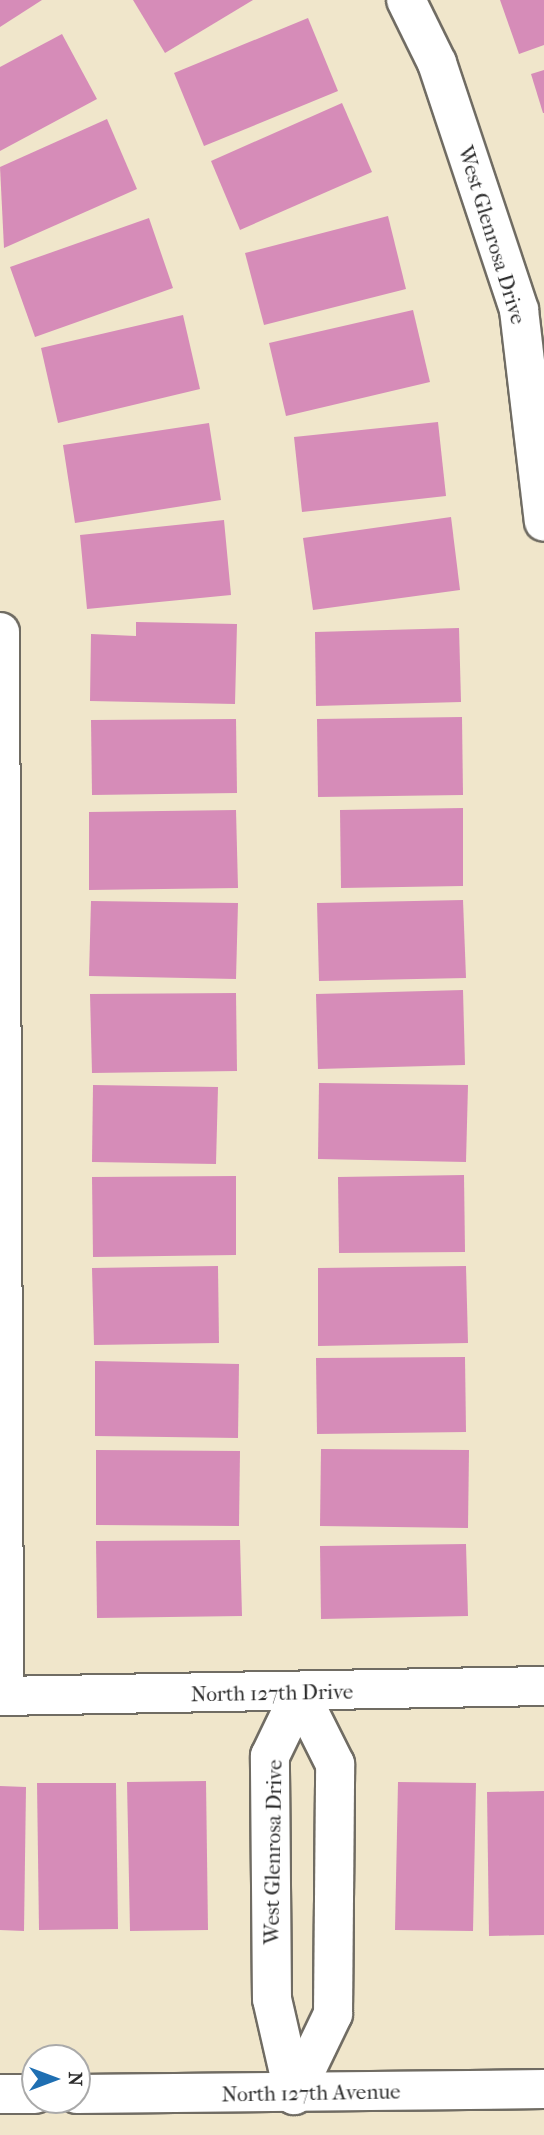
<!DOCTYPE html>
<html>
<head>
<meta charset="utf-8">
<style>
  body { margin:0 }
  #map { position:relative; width:544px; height:2135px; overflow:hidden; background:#f0e6cb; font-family:"IM FELL French Canon",serif }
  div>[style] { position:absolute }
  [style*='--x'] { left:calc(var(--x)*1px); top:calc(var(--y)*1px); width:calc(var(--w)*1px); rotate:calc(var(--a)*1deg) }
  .building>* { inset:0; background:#d68cb8 }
  .roads { filter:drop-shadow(2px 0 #706c63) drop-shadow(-2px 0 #706c63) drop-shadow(0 2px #706c63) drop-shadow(0 -2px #706c63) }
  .minor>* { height:38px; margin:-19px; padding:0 19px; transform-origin:19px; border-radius:19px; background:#fff }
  span { translate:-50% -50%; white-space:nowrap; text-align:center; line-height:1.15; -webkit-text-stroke:6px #fff; paint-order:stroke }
  .street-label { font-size:21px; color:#2b2b2b }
  .north { position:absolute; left:21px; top:2044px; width:70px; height:70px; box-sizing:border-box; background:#fff; border:2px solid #aaa; border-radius:50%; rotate:90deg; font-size:19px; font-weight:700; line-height:28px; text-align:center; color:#2b2b2b }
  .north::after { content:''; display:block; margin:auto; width:24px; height:32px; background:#1f6fb2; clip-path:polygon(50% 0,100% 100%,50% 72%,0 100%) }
</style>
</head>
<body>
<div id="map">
  <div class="building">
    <i style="clip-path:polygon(0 0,42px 0,0 27px)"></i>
    <i style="clip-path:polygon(133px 0,253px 0,165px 53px)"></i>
    <i style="clip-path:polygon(500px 0,544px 0,544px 45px,519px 54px)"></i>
    <i style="clip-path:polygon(308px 18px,338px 91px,204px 146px,174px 73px)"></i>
    <i style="clip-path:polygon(62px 34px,97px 99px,0 151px,0 67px)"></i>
    <i style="clip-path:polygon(544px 70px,544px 113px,543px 113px,531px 74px)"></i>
    <i style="clip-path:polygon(342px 103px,372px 172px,240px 230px,211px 161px)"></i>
    <i style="clip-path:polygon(107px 119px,137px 189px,4px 248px,0 167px)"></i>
    <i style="clip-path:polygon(388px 216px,406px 289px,264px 325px,245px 253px)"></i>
    <i style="clip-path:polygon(149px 218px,173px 288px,35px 337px,10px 267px)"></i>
    <i style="clip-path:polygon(413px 310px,430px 382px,286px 416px,269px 343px)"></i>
    <i style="clip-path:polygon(183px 315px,200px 389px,58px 423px,41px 348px)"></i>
    <i style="clip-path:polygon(438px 422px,446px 496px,302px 512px,294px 437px)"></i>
    <i style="clip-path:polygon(209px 423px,221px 500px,75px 523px,63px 445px)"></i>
    <i style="clip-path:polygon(451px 517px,460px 590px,313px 610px,303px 538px)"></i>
    <i style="clip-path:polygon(224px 520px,231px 595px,87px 609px,80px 535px)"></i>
    <i style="clip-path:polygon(136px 622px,237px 624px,235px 704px,90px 701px,91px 634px,136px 636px)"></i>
    <i style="clip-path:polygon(459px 628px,461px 702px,316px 706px,315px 632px)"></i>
    <i style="clip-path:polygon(462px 717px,463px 795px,318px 797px,317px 719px)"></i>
    <i style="clip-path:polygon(236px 719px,237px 793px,92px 795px,91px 720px)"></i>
    <i style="clip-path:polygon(463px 808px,463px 886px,341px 888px,340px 810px)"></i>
    <i style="clip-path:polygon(236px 810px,238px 888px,89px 890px,89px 812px)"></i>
    <i style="clip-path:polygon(463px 900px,466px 978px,319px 981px,317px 903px)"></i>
    <i style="clip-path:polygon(91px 901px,238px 903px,236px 979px,89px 976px)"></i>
    <i style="clip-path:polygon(463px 990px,465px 1065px,318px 1069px,316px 994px)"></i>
    <i style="clip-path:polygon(236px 993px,237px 1071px,92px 1073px,90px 994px)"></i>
    <i style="clip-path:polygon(319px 1083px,468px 1085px,466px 1162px,318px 1159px)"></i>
    <i style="clip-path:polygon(93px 1085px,218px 1087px,216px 1164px,92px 1162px)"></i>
    <i style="clip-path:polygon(464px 1175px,465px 1252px,339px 1253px,338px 1177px)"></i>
    <i style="clip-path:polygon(236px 1176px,236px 1255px,93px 1257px,92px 1177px)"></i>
    <i style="clip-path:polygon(218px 1266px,219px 1343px,94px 1345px,92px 1268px)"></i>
    <i style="clip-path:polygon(466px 1266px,468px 1343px,318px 1346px,318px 1268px)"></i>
    <i style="clip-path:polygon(465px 1357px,466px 1432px,317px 1434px,316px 1358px)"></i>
    <i style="clip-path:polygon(95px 1361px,239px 1364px,238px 1438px,95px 1436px)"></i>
    <i style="clip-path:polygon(321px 1449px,469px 1450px,468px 1528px,320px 1526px)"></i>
    <i style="clip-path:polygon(96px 1450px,240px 1451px,239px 1526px,96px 1525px)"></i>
    <i style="clip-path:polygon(240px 1540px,242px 1616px,97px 1618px,96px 1541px)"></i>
    <i style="clip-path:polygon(466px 1544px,468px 1616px,321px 1619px,320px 1546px)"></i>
    <i style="clip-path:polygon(206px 1781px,208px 1930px,130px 1931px,127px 1782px)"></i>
    <i style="clip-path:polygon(398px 1782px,476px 1783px,473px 1931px,395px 1930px)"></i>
    <i style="clip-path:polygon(37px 1783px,116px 1783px,118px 1929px,39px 1930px)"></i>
    <i style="clip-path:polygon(0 1786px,26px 1787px,24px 1931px,0 1930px)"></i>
    <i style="clip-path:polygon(544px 1791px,544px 1935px,489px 1936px,487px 1792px)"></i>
  </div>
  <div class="roads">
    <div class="minor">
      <i style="--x:406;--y:0;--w:70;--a:63.8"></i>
      <i style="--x:437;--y:63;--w:260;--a:71.6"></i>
      <i style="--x:519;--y:310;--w:213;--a:83.3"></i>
      <i style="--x:0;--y:632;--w:1064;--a:89.78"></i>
      <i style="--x:0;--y:1696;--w:544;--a:-1.05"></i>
      <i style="--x:0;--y:2094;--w:35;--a:0"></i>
      <i style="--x:77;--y:2094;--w:467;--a:-0.6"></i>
      <i style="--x:294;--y:2095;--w:90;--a:-64.3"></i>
      <i style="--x:333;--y:2014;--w:250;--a:-89.5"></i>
      <i style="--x:335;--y:1764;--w:78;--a:-116.6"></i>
      <i style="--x:294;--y:2095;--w:98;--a:-102.9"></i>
      <i style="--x:272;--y:1999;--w:243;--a:-90.5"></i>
      <i style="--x:270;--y:1756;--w:69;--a:-64.2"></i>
    </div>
  </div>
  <div class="street-label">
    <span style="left:492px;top:235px;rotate:73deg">West Glenrosa Drive</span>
    <span style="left:272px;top:1693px;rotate:-1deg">North 127th Drive</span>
    <span style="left:273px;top:1852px;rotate:-89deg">West Glenrosa Drive</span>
    <span style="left:311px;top:2093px;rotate:-1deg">North 127th Avenue</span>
  </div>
  <div class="north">N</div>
</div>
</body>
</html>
